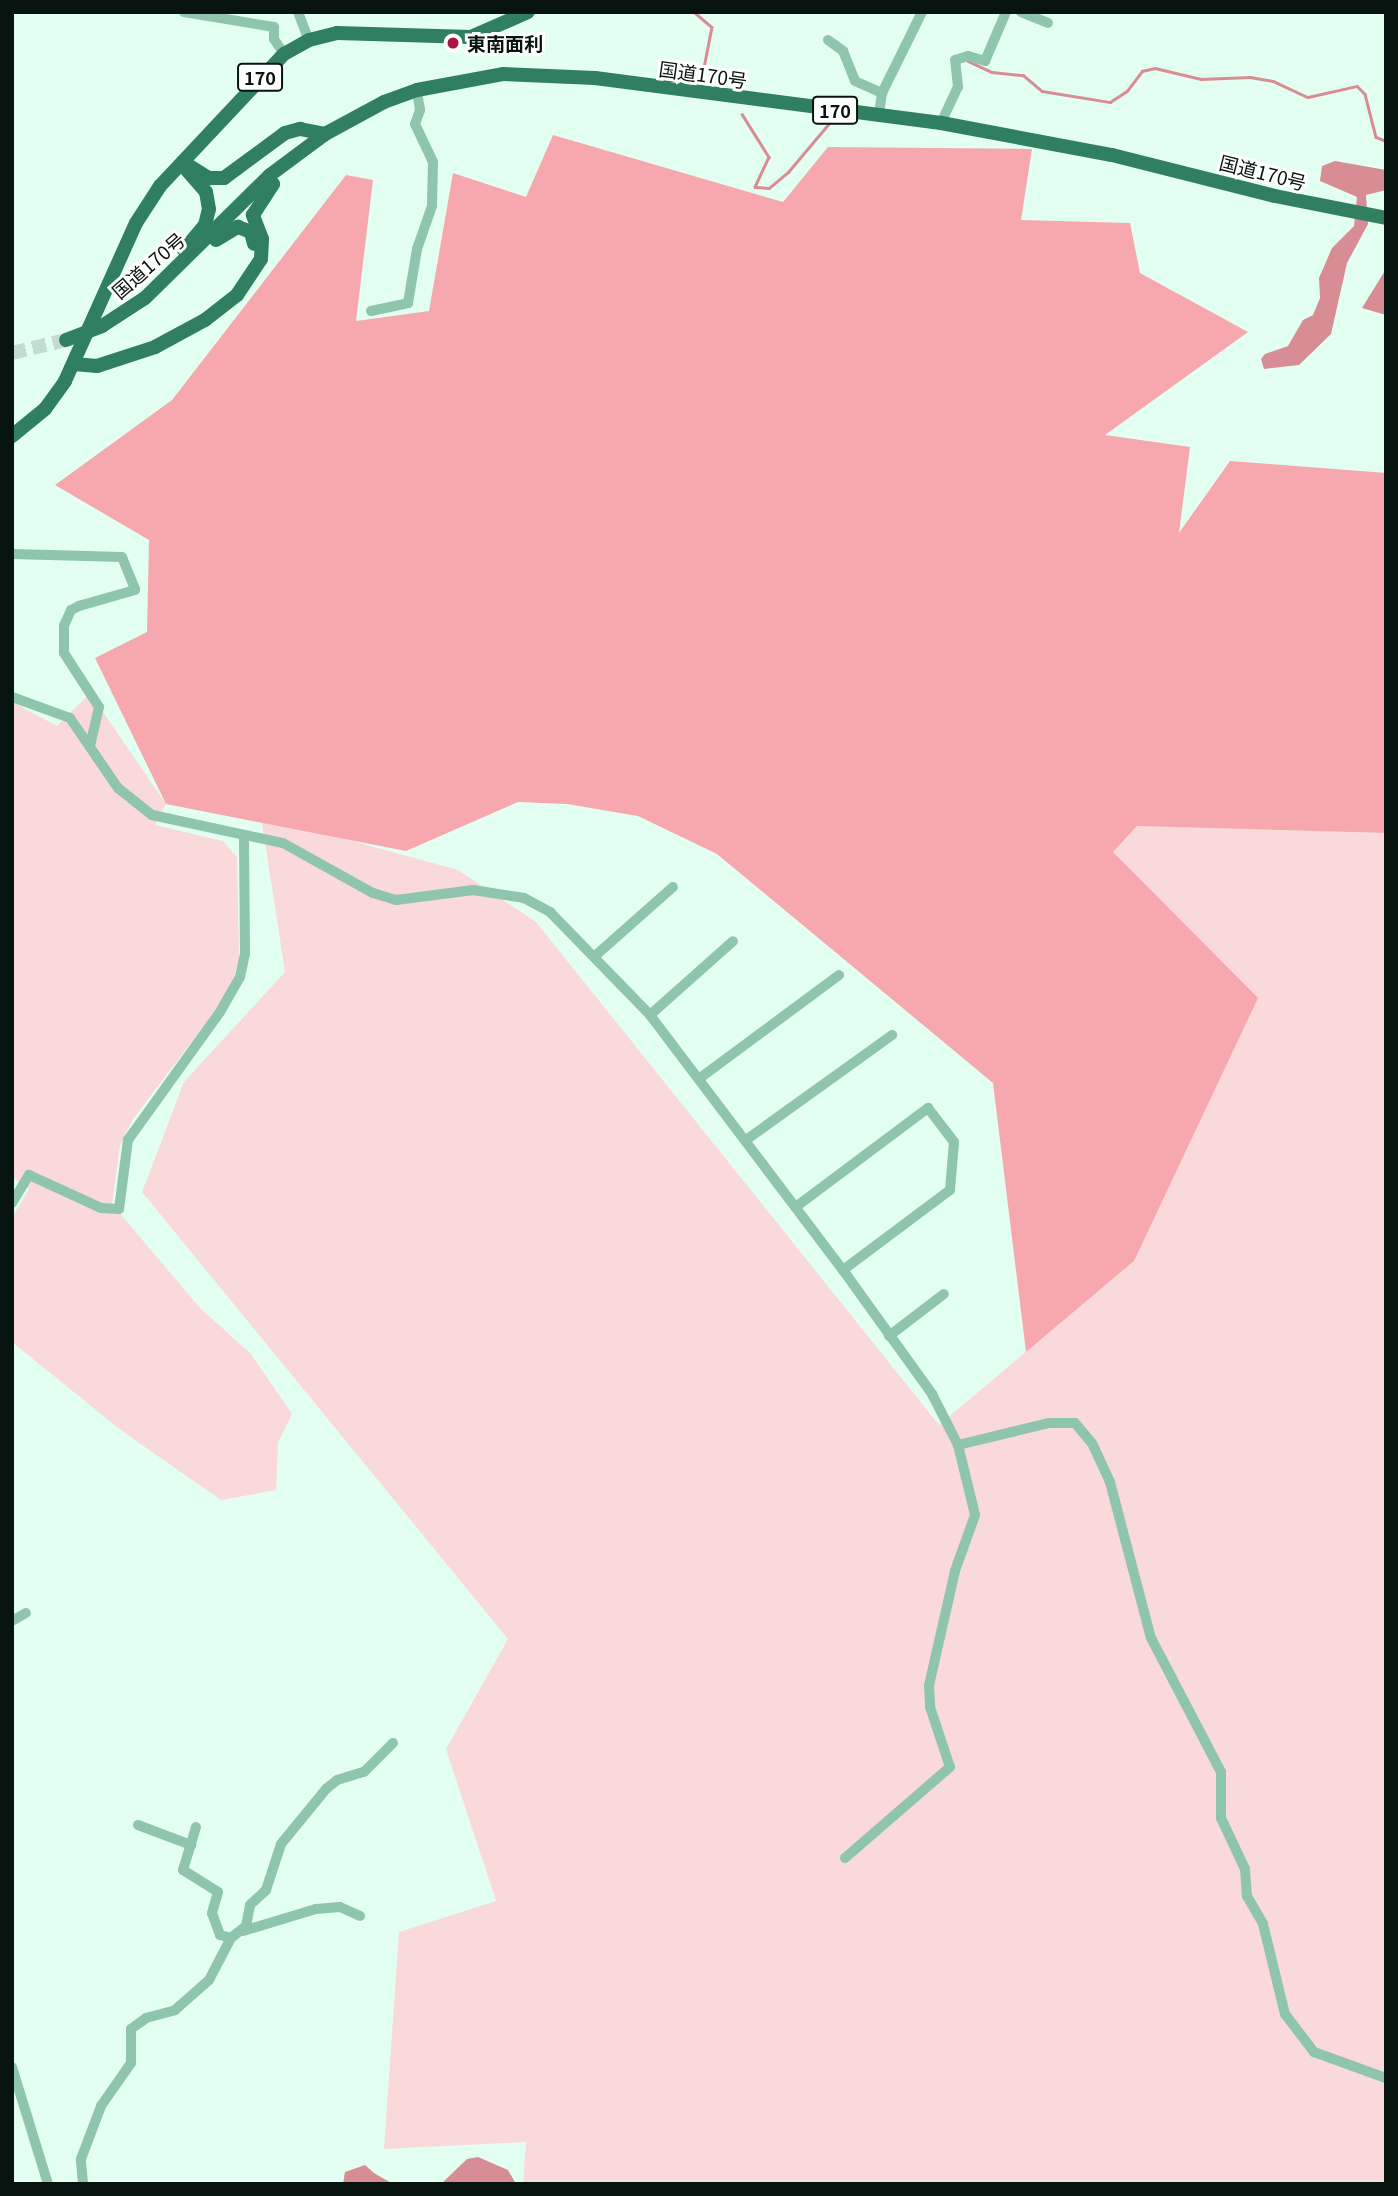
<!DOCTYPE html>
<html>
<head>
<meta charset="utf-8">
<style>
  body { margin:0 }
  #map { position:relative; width:1398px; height:2196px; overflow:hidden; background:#e3fff1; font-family:Georgia,"Noto Sans JP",serif }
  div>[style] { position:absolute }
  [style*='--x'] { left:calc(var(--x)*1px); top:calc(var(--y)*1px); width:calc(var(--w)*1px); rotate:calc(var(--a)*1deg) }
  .green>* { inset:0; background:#fad9db }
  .forest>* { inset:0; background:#f6a8ae }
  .water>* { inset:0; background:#d88c93 }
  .stream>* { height:2.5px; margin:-1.25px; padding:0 1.25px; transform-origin:1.25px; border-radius:1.25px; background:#d88c93 }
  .highway-tunnel>* { height:14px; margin-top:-7px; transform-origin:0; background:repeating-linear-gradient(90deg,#c2dccf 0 14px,transparent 0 21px) }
  .minor>* { height:10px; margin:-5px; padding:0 5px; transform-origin:5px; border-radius:5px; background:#8ec5ac }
  .highway>* { height:14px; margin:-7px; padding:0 7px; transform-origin:7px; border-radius:7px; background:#2f7f60 }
  .dots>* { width:19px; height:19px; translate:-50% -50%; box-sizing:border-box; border:4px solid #fff; border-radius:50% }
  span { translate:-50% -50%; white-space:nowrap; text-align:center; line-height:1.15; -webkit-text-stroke:6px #fff; paint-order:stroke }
  .shield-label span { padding:2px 5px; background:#fff; border:2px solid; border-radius:5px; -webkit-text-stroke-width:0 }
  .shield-label { font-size:18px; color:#07130e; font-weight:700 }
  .poi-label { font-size:19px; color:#07130e; font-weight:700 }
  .left { translate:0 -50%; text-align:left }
  .street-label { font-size:19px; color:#07130e }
  .frame { position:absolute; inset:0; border:14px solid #07130e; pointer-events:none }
</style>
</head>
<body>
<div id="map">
  <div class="green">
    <i style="clip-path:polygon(90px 693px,166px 804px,155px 825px,223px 841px,237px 857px,239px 960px,229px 993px,133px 1119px,120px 1145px,112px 1204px,200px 1308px,251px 1354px,292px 1414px,278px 1443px,276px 1490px,221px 1500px,122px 1431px,12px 1342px,12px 1218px,29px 1189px,12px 1177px,12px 702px,57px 726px)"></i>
    <i style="clip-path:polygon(261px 816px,458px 870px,536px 922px,939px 1425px,1134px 1261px,1113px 852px,1137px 826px,1386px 833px,1386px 2184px,523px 2184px,526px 2142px,384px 2149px,399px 1932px,496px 1901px,446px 1749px,508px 1639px,142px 1192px,184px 1082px,285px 972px)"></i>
  </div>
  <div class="forest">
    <i style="clip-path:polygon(553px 135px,783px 202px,828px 147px,1032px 149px,1021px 220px,1130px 223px,1140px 273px,1248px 332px,1105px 435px,1190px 447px,1179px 533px,1230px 461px,1386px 473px,1386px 833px,1137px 826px,1113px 852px,1258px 998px,1134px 1261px,1026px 1352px,993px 1083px,717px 854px,638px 816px,567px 804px,518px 802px,406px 851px,166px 804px,95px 658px,147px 632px,149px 540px,55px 485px,172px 400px,346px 175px,373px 180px,356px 321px,429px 311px,453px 173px,526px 197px)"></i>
  </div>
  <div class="water">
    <i style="clip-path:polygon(1335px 161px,1386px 170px,1386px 190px,1366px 195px,1368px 224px,1347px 263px,1331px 334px,1299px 365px,1264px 369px,1261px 359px,1265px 354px,1288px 346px,1303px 320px,1313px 315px,1320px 298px,1319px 278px,1332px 248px,1354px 226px,1357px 197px,1320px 181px,1322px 166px)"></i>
    <i style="clip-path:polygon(1386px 269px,1386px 315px,1362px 308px)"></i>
    <i style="clip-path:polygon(478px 2157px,508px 2170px,516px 2184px,441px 2184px,467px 2159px)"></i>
    <i style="clip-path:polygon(365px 2165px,374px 2173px,393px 2184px,343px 2184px,345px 2172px)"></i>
  </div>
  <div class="stream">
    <i style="--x:694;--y:12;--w:23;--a:40"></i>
    <i style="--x:712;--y:27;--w:47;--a:101.1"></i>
    <i style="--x:968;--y:61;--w:26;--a:25"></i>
    <i style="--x:992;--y:72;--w:31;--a:6"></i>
    <i style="--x:1023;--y:75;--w:25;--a:40"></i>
    <i style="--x:1042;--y:91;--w:69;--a:9.2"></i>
    <i style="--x:1110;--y:102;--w:20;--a:-33"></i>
    <i style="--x:1127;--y:91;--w:25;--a:-53"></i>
    <i style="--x:1142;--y:71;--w:13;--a:-13"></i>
    <i style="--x:1155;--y:68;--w:47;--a:13.4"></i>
    <i style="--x:1201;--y:79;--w:49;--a:-2.3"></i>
    <i style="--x:1250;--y:77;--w:23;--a:10"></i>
    <i style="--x:1273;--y:81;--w:38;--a:25"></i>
    <i style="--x:1308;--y:97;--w:50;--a:-12.7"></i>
    <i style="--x:1357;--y:86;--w:11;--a:45"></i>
    <i style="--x:1365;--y:94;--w:44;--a:75.7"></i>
    <i style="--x:1376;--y:137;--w:11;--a:22"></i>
    <i style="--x:742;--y:114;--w:51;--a:57.9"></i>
    <i style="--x:769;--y:157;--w:33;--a:115"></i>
    <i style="--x:755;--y:187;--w:14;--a:4"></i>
    <i style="--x:769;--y:188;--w:25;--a:-40"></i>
    <i style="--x:788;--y:172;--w:68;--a:-49.8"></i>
  </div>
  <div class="highway-tunnel">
    <i style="--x:12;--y:353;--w:56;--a:-13.5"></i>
  </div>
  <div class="minor">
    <i style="--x:184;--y:12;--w:91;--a:9.5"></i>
    <i style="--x:274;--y:27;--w:12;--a:90"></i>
    <i style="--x:274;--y:39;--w:18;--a:56"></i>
    <i style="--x:298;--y:12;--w:30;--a:69"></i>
    <i style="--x:1021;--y:12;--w:29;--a:22"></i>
    <i style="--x:828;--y:40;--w:19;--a:36"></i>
    <i style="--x:843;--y:51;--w:32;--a:68"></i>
    <i style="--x:855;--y:81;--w:30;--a:24"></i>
    <i style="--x:879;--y:114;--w:21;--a:-82"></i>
    <i style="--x:882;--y:93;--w:90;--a:-63.7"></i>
    <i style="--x:941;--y:123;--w:40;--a:-65"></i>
    <i style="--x:958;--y:87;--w:27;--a:-96"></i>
    <i style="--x:955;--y:60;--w:14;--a:-17"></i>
    <i style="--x:968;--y:56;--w:18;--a:16"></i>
    <i style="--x:985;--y:61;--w:53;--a:-66.8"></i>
    <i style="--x:371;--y:311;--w:38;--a:-12"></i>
    <i style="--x:408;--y:303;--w:55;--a:-80.5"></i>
    <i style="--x:417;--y:249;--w:46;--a:-70.8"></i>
    <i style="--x:432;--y:206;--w:44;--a:-88.7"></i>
    <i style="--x:433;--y:162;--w:42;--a:-115.3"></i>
    <i style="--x:415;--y:124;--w:15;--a:-70"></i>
    <i style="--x:420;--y:110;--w:20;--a:-99"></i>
    <i style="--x:12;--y:554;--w:110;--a:1.6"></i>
    <i style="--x:122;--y:557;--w:35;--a:68"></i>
    <i style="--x:135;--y:590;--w:58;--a:164.1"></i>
    <i style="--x:79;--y:606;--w:9;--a:153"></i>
    <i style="--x:71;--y:610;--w:17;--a:114"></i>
    <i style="--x:64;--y:626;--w:27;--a:90"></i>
    <i style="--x:64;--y:653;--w:64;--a:57.1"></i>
    <i style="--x:99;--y:707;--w:39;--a:103"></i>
    <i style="--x:12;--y:697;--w:62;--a:19.9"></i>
    <i style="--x:70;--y:718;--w:85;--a:55.6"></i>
    <i style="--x:118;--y:788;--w:43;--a:38.5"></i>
    <i style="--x:152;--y:815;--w:134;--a:12.1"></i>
    <i style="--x:283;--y:843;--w:103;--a:29.1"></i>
    <i style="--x:373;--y:893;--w:24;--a:17"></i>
    <i style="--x:396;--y:900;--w:78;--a:-7.4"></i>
    <i style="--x:473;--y:890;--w:52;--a:8.9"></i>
    <i style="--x:524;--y:898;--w:30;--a:28"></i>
    <i style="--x:550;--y:912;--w:144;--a:45.8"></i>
    <i style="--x:650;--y:1015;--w:320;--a:52.9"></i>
    <i style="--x:843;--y:1270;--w:153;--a:54.3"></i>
    <i style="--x:932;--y:1394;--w:57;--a:63"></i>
    <i style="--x:958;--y:1445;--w:72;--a:76.3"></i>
    <i style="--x:975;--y:1515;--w:59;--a:109.7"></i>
    <i style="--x:955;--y:1571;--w:117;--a:102.8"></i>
    <i style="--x:929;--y:1685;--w:22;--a:87"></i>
    <i style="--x:930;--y:1707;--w:63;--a:71.6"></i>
    <i style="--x:950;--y:1767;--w:139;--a:139.1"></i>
    <i style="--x:595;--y:956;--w:104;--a:-41.5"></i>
    <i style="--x:650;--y:1015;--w:111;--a:-41.7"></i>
    <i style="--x:700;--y:1078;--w:173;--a:-36.5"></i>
    <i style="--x:746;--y:1140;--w:180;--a:-35.7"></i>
    <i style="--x:12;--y:1203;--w:33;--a:-59"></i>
    <i style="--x:29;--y:1175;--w:79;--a:24.6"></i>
    <i style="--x:101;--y:1208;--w:18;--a:3"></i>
    <i style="--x:119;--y:1209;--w:70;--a:-82.6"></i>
    <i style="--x:128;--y:1140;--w:158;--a:-54.3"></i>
    <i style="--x:220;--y:1012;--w:40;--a:-60.3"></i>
    <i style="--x:240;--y:977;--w:24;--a:-78"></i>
    <i style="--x:245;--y:954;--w:119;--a:-90.5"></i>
    <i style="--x:797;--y:1206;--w:164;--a:-36.8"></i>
    <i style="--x:928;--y:1108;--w:43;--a:52.6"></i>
    <i style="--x:954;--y:1142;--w:48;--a:94.8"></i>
    <i style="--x:950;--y:1190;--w:134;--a:143.2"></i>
    <i style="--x:889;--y:1336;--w:69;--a:-37.4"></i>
    <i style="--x:958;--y:1445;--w:94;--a:-13.6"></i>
    <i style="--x:1049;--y:1423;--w:26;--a:0"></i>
    <i style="--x:1075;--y:1423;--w:26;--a:50"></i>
    <i style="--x:1092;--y:1443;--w:43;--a:65.2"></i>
    <i style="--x:1110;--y:1482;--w:161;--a:75.3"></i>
    <i style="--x:1151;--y:1638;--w:151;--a:62.4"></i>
    <i style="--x:1221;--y:1772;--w:46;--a:90"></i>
    <i style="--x:1221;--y:1818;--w:56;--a:64.8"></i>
    <i style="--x:1245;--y:1869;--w:27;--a:86"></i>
    <i style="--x:1247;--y:1896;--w:32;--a:60"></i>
    <i style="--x:1263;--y:1924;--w:93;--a:76.3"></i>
    <i style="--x:1285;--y:2014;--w:48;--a:52.7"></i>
    <i style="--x:1314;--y:2052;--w:77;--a:19.9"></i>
    <i style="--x:12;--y:1621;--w:16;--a:-30"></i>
    <i style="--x:138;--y:1825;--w:57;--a:20.7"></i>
    <i style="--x:196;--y:1827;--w:45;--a:106.8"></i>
    <i style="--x:183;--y:1870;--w:41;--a:32.2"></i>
    <i style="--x:218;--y:1892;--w:22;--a:106"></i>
    <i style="--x:212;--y:1913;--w:23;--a:70"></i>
    <i style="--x:220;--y:1935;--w:11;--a:15"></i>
    <i style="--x:243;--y:1931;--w:76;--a:-16.8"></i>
    <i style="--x:316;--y:1909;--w:24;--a:-5"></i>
    <i style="--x:340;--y:1907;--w:22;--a:24"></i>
    <i style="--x:12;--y:2067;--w:122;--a:72.9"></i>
    <i style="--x:83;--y:2184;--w:25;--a:-95"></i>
    <i style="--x:81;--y:2159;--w:57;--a:-69.3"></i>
    <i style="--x:101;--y:2106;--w:52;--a:-55.1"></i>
    <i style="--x:131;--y:2063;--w:34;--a:-90"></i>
    <i style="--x:131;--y:2029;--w:19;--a:-36"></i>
    <i style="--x:146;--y:2018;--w:30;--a:-15"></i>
    <i style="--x:175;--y:2010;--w:45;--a:-41.4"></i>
    <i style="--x:209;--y:1980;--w:47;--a:-62.4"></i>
    <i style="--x:231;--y:1938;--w:19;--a:-39"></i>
    <i style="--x:246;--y:1926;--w:21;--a:-79"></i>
    <i style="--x:250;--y:1905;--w:22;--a:-43"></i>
    <i style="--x:266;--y:1890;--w:48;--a:-71.9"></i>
    <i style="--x:281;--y:1844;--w:71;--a:-50.7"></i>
    <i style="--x:326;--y:1789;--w:14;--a:-39"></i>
    <i style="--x:337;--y:1780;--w:28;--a:-17"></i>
    <i style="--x:364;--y:1772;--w:41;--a:-45"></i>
  </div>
  <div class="highway">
    <i style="--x:183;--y:162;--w:31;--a:32"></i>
    <i style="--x:209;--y:178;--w:15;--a:0"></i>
    <i style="--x:224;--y:178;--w:76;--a:-36.4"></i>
    <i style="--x:285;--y:133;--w:16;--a:-15"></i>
    <i style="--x:300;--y:129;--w:25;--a:11"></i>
    <i style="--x:216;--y:240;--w:26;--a:-31"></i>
    <i style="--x:238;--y:227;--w:14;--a:21"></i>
    <i style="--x:251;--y:232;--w:12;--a:76"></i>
    <i style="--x:184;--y:250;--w:33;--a:-50"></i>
    <i style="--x:205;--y:225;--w:16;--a:-76"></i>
    <i style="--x:209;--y:209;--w:17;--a:-100"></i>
    <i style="--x:206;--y:192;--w:29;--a:-131"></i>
    <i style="--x:66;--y:340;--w:39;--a:-21"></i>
    <i style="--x:102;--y:326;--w:51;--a:-33.1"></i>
    <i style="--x:145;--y:298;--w:175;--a:-44.5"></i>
    <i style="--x:270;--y:175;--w:69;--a:-36.7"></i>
    <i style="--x:325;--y:134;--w:67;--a:-28.5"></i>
    <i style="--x:384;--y:102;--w:35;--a:-20"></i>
    <i style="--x:417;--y:90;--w:87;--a:-10.5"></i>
    <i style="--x:503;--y:74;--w:92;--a:2.5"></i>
    <i style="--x:595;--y:78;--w:349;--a:7.4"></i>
    <i style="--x:941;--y:123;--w:174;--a:10.6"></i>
    <i style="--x:1112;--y:155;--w:168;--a:14.1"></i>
    <i style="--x:1275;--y:196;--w:113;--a:11.2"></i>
    <i style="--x:74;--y:364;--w:23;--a:5"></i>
    <i style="--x:97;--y:366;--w:61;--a:-18.1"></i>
    <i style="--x:155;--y:347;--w:57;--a:-28.4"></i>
    <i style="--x:205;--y:320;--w:41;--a:-38"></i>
    <i style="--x:237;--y:295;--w:43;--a:-56.3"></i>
    <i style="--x:261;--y:259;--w:20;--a:-87"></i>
    <i style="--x:262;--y:239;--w:26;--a:-111"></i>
    <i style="--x:253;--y:215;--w:37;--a:-57"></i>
    <i style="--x:12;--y:436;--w:43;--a:-39.3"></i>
    <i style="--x:45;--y:409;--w:34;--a:-54"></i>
    <i style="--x:65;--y:381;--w:173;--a:-65.8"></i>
    <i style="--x:136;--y:223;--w:44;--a:-57"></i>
    <i style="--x:160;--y:186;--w:181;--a:-46.8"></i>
    <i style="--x:284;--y:54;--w:29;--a:-29"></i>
    <i style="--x:309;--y:40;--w:29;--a:-14"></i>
    <i style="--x:337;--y:33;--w:134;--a:1.7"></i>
    <i style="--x:471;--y:37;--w:62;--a:-23.7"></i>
  </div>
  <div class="dots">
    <i style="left:453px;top:43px;background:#aa153d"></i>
  </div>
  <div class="shield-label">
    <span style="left:260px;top:77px">170</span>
    <span style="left:835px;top:110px">170</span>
  </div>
  <div class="poi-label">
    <span class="left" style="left:467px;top:43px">東南面利</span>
  </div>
  <div class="street-label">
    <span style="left:703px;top:74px;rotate:8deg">国道170号</span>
    <span style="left:1263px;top:172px;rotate:14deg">国道170号</span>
    <span style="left:148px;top:265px;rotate:-41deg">国道170号</span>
  </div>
  <div class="frame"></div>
</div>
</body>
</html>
